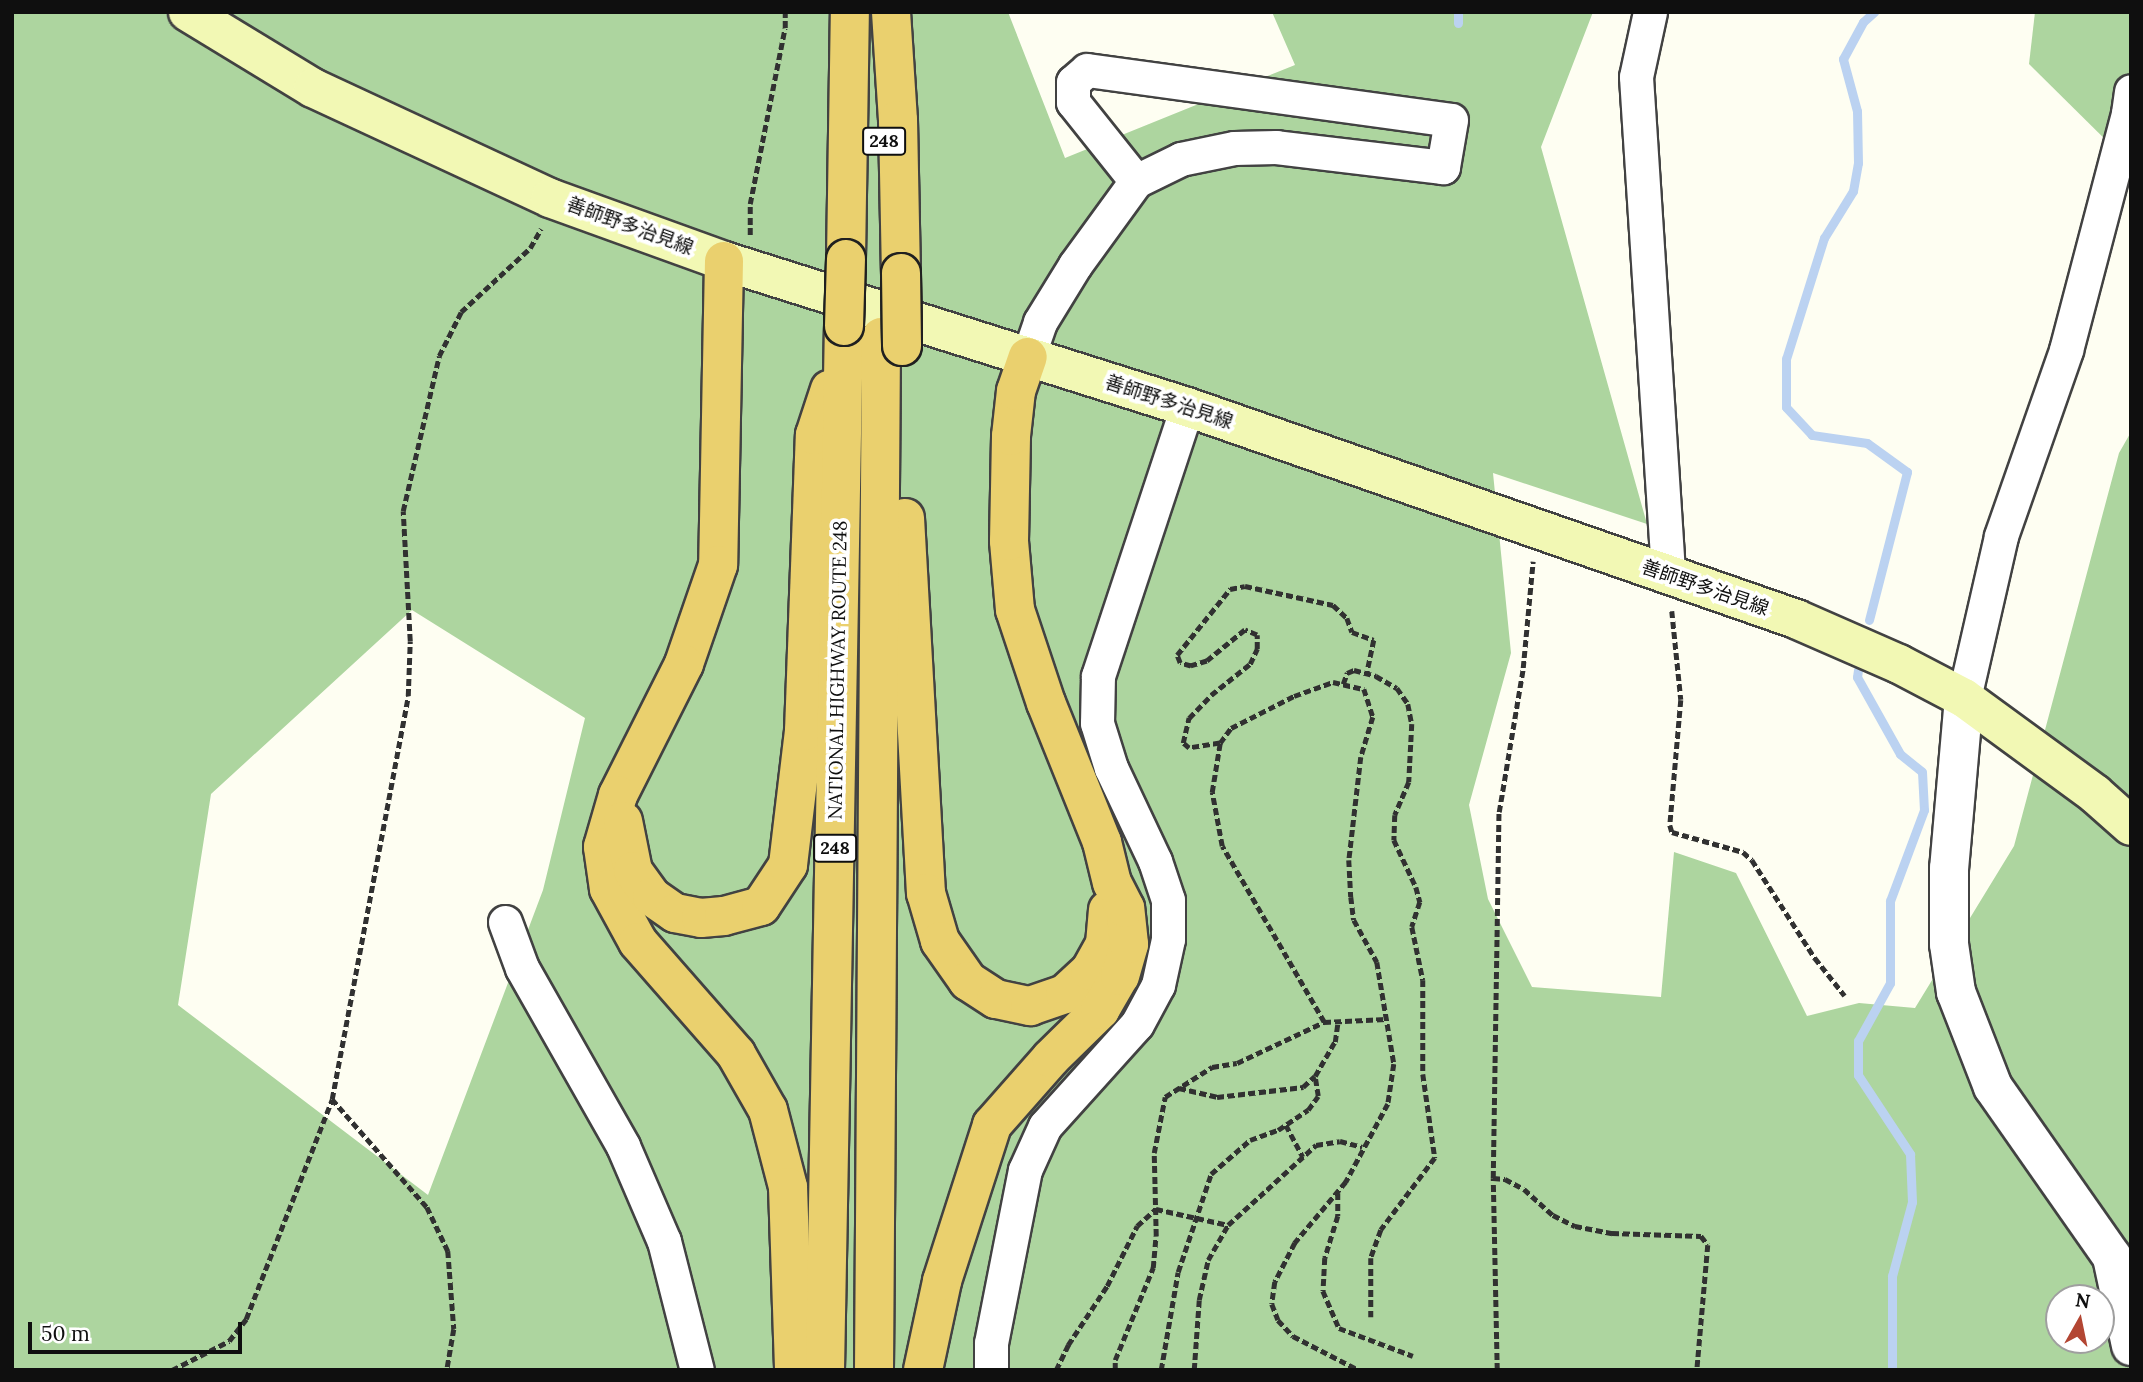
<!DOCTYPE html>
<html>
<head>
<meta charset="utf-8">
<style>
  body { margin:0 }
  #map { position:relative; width:2143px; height:1382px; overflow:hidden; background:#fefef2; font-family:Lora,"Noto Sans JP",serif }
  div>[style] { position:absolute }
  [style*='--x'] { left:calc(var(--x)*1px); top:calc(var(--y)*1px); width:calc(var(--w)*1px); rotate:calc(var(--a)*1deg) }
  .forest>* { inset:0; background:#add59f }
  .stream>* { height:9px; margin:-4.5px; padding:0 4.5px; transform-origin:4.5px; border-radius:4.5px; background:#bbd2f1 }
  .path>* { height:4.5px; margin-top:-2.25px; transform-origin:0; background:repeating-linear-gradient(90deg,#313131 0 7px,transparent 0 10.5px) }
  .roads { filter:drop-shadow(2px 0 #424242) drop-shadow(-2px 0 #424242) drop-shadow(0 2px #424242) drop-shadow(0 -2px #424242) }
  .minor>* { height:33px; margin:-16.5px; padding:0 16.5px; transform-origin:16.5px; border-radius:16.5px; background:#fff }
  .tertiary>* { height:38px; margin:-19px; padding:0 19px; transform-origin:19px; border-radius:19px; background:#fff }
  .secondary>* { height:38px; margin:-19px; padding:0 19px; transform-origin:19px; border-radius:19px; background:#f2f8b4 }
  .trunk>* { height:38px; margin:-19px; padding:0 19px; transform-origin:19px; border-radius:19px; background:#ead06e }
  .bridges { filter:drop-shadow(2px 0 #202020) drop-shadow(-2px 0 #202020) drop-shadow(0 2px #202020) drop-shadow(0 -2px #202020) }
  .trunk-bridge>* { height:38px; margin:-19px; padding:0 19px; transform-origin:19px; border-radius:19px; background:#ead06e }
  span { translate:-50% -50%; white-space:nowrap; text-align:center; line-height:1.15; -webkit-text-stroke:7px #fff; paint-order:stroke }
  .shield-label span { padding:2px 5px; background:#fff; border:2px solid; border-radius:5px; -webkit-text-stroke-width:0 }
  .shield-label { font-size:18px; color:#0f0f0f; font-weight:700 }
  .street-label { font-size:19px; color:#0f0f0f }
  .frame { position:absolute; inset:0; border:14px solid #0f0f0f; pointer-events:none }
  .north { position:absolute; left:2045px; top:1284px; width:70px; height:70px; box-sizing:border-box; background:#fff; border:2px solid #9f9f9f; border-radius:50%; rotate:9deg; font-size:19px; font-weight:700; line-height:28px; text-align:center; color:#0f0f0f }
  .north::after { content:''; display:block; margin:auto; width:24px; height:32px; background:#b34633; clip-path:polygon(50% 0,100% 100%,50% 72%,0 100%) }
  .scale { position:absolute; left:28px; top:1322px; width:214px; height:32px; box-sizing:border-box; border:4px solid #0f0f0f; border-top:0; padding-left:9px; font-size:21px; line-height:24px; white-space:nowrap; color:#0f0f0f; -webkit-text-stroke:5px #fff; paint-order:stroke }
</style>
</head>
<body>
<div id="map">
  <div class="forest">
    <i style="clip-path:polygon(evenodd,12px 12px,1008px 12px,1065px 158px,1295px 65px,1272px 12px,1593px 12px,1541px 147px,1647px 524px,1493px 473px,1511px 653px,1469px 805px,1488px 899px,1532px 987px,1661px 997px,1674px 852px,1736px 873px,1807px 1016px,1859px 1003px,1915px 1008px,2014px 846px,2119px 453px,2131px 432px,2131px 1370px,12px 1370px,12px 12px,412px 610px,585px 718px,543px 890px,428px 1195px,178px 1005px,211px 794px,412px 610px,12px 12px,2059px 1298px,2101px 1298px,2101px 1340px,2059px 1340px,2059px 1298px)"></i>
    <i style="clip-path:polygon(2035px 12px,2131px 12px,2131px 139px,2124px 158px,2029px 64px)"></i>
  </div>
  <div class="stream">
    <i style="--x:1458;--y:23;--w:11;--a:-90"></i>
    <i style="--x:1869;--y:620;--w:153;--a:-75.6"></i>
    <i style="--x:1907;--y:472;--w:49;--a:-144.1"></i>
    <i style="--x:1867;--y:443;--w:56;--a:-171.7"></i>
    <i style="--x:1812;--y:435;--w:38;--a:-133"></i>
    <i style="--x:1786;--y:407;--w:48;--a:-90"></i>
    <i style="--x:1786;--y:359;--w:127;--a:-72.6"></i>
    <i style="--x:1824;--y:238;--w:55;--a:-58.3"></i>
    <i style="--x:1853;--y:191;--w:28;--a:-80"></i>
    <i style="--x:1858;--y:163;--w:52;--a:-91.1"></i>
    <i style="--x:1857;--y:111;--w:54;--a:-105.1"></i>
    <i style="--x:1843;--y:59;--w:42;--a:-61.6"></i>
    <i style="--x:1863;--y:22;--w:15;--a:-42"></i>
    <i style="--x:1858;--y:670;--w:7;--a:98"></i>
    <i style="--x:1857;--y:677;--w:88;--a:60.8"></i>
    <i style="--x:1900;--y:754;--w:28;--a:39"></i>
    <i style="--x:1922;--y:772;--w:38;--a:87"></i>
    <i style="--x:1924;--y:810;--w:97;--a:110.5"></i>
    <i style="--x:1890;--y:901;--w:82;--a:90"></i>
    <i style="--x:1890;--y:983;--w:66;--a:118.9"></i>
    <i style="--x:1858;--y:1041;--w:34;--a:90"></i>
    <i style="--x:1858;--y:1075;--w:95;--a:56.6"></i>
    <i style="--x:1910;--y:1154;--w:48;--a:87.6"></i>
    <i style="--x:1912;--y:1202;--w:77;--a:105.1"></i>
    <i style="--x:1892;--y:1276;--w:94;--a:90"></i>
  </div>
  <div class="path">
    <i style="--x:750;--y:235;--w:31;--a:-90"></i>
    <i style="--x:750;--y:204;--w:179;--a:-78.8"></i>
    <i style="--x:785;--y:28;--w:16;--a:-90"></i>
    <i style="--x:1672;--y:611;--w:89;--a:84.2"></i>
    <i style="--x:1681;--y:700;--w:125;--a:95"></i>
    <i style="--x:1670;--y:825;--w:7;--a:74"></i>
    <i style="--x:1672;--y:832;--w:74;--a:15.7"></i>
    <i style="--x:1743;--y:852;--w:12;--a:42"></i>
    <i style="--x:1752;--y:860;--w:117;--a:57.3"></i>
    <i style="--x:1815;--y:958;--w:48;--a:51.7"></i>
    <i style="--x:1343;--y:684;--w:12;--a:-70"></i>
    <i style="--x:1347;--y:673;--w:8;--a:-23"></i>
    <i style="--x:1354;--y:670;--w:23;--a:15"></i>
    <i style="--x:1376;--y:676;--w:24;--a:30"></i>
    <i style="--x:1397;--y:688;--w:19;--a:55"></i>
    <i style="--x:1408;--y:704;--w:20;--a:79"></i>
    <i style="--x:1412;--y:724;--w:58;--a:93"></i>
    <i style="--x:1409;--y:782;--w:36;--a:113"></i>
    <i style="--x:1395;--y:815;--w:25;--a:92"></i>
    <i style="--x:1394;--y:840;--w:52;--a:64.9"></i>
    <i style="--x:1416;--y:887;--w:16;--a:75"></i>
    <i style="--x:1420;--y:902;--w:26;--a:108"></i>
    <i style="--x:1412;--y:927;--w:54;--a:78.3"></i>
    <i style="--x:1423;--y:980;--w:94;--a:90"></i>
    <i style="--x:1423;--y:1074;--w:85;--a:81.9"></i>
    <i style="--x:1435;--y:1158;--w:90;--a:126.9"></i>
    <i style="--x:1381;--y:1230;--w:30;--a:110"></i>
    <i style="--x:1371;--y:1258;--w:59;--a:90"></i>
    <i style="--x:1220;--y:743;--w:31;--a:171"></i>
    <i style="--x:1189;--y:748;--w:8;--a:-140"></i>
    <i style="--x:1183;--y:743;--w:26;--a:-77"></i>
    <i style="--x:1189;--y:718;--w:32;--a:-46"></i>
    <i style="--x:1211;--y:695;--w:50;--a:-38.5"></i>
    <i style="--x:1250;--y:664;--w:17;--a:-65"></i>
    <i style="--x:1257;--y:649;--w:14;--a:-90"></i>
    <i style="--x:1257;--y:635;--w:13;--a:-157"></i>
    <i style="--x:1245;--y:630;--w:49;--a:140.8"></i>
    <i style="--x:1207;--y:661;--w:17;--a:163"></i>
    <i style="--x:1191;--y:666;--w:11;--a:-165"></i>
    <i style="--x:1180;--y:663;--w:9;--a:-111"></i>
    <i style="--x:1177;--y:655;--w:85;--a:-51.2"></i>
    <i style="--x:1230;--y:589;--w:15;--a:-11"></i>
    <i style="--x:1245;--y:586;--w:90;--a:12.2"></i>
    <i style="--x:1333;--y:605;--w:19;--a:43"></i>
    <i style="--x:1347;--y:618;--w:15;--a:70"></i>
    <i style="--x:1352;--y:632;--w:23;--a:20"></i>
    <i style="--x:1374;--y:640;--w:35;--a:102"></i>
    <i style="--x:1324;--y:1022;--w:203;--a:-120.1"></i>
    <i style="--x:1222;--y:846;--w:55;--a:-100.5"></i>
    <i style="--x:1212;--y:792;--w:50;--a:-80.7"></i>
    <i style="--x:1220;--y:743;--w:19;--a:-54"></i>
    <i style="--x:1231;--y:728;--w:71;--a:-26.9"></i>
    <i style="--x:1294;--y:696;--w:41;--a:-19.7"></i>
    <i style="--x:1333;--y:682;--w:32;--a:13"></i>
    <i style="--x:1364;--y:689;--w:29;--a:72"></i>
    <i style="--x:1373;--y:717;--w:42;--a:106.7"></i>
    <i style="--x:1361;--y:757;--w:104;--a:96.6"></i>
    <i style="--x:1349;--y:860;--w:37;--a:87"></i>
    <i style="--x:1351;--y:897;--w:23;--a:83"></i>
    <i style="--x:1354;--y:920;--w:48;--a:61.3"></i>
    <i style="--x:1377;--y:962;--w:103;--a:80.5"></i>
    <i style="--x:1394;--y:1064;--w:40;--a:98.5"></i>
    <i style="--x:1388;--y:1104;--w:89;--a:118.3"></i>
    <i style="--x:1346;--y:1182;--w:80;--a:129.9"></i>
    <i style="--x:1295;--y:1243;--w:44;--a:117.1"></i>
    <i style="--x:1275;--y:1282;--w:22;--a:98"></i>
    <i style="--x:1272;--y:1304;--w:17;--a:69"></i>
    <i style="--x:1278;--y:1320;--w:22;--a:47"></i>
    <i style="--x:1293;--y:1336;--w:74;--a:27.3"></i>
    <i style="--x:1179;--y:1088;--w:39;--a:13"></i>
    <i style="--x:1217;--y:1097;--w:87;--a:-6.6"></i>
    <i style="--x:1303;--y:1087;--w:16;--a:-43"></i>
    <i style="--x:332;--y:1099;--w:144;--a:48.7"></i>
    <i style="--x:427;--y:1207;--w:49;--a:64.5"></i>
    <i style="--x:448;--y:1251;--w:78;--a:85.6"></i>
    <i style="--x:454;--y:1329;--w:42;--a:99.7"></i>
    <i style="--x:1286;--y:1125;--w:36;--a:62"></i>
    <i style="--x:1493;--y:1178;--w:12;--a:5"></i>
    <i style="--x:1505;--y:1179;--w:21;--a:28"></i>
    <i style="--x:1524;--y:1189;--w:39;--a:42"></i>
    <i style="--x:1553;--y:1215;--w:25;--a:27"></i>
    <i style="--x:1575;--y:1226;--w:38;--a:11"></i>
    <i style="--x:1612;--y:1233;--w:89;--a:1.9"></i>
    <i style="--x:1701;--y:1236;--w:11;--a:52"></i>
    <i style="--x:1708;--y:1245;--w:125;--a:95"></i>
    <i style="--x:1338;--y:1193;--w:23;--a:90"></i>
    <i style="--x:1338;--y:1216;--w:44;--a:107.2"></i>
    <i style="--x:1325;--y:1258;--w:33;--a:93"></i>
    <i style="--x:1323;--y:1291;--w:40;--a:66.6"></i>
    <i style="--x:1339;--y:1328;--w:79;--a:20.7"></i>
    <i style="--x:172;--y:1370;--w:64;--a:-27"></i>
    <i style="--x:229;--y:1341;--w:28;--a:-52"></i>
    <i style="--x:246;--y:1319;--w:236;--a:-68.6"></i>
    <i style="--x:332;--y:1099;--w:410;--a:-79.3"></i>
    <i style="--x:408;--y:696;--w:55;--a:-87.9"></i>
    <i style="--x:410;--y:641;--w:130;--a:-93.1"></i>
    <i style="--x:403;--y:511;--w:159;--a:-76.9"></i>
    <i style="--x:439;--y:356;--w:49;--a:-63.4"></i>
    <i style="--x:461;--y:312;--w:94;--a:-42.8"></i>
    <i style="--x:530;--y:248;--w:22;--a:-60"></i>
    <i style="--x:1056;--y:1370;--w:28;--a:-64"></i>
    <i style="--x:1068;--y:1345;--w:71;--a:-56.5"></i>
    <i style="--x:1107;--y:1286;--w:67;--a:-63.4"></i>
    <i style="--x:1137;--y:1226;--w:25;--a:-42"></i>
    <i style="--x:1156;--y:1209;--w:74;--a:12.5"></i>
    <i style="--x:1115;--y:1370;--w:10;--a:-90"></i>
    <i style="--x:1115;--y:1360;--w:100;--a:-67.6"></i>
    <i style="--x:1153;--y:1268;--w:32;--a:-85"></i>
    <i style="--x:1156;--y:1236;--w:83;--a:-91.4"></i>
    <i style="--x:1154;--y:1153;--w:57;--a:-78.9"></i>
    <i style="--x:1165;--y:1097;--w:56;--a:-32.6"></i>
    <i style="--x:1212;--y:1067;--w:25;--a:-9"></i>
    <i style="--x:1237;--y:1063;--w:96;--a:-25.2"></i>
    <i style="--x:1324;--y:1022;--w:62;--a:-2.8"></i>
    <i style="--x:1161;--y:1370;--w:99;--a:-80.2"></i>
    <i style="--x:1178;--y:1272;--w:103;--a:-71.4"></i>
    <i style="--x:1211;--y:1174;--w:52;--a:-41.1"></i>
    <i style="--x:1250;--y:1140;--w:30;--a:-20"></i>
    <i style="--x:1278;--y:1130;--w:36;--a:-34"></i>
    <i style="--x:1308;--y:1110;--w:17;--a:-54"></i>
    <i style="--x:1318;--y:1096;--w:20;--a:-99"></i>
    <i style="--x:1315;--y:1076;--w:39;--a:-60"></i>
    <i style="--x:1335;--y:1042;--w:21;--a:-82"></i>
    <i style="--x:1194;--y:1370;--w:70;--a:-85.9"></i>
    <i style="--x:1199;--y:1300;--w:41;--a:-77.3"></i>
    <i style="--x:1208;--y:1260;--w:40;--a:-60.3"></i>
    <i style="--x:1228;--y:1225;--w:119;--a:-42.3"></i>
    <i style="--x:1316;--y:1145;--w:24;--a:-9"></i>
    <i style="--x:1340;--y:1141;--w:23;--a:15"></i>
    <i style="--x:1497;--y:1370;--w:192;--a:-91.2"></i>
    <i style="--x:1493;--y:1178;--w:366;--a:-89.1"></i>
    <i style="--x:1499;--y:812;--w:146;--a:-80.5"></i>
    <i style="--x:1523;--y:668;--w:107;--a:-84.7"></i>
  </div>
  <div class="roads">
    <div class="minor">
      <i style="--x:1650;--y:12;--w:66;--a:102.2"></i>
      <i style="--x:1636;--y:77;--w:499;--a:86.3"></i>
      <i style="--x:1028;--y:357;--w:37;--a:-71"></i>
      <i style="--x:1040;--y:322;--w:67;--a:-58.4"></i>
      <i style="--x:1075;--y:265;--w:104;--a:-54"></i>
      <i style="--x:1136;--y:181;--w:101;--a:-128.6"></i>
      <i style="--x:1073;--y:102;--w:20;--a:-90"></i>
      <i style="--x:1073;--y:82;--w:18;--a:-41"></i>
      <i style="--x:1087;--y:70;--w:367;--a:7.8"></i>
      <i style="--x:1451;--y:120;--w:48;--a:99.7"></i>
      <i style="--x:1443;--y:167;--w:168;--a:-173.2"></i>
      <i style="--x:1276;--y:147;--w:42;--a:178.6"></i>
      <i style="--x:1234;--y:148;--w:54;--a:168.3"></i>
      <i style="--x:1181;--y:159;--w:50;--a:153.9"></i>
      <i style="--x:1964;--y:698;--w:166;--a:-77.1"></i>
      <i style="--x:2001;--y:536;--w:197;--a:-70.7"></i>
      <i style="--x:2066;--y:350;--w:245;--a:-75.3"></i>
      <i style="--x:2128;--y:113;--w:22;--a:-82"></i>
      <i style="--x:505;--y:922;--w:49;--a:69.7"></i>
      <i style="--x:522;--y:968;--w:205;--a:60.4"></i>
      <i style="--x:623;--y:1146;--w:103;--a:66.7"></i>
      <i style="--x:664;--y:1241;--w:133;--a:75.7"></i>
      <i style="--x:991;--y:1370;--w:27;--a:-90"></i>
      <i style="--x:991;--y:1343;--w:176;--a:-78.9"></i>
      <i style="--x:1025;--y:1170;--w:48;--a:-65.6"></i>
      <i style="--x:1045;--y:1126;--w:137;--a:-48"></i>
      <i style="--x:1137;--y:1024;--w:44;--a:-61.7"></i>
      <i style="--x:1158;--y:985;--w:47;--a:-77.7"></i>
      <i style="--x:1168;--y:939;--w:39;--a:-90"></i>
      <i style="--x:1168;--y:900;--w:41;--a:-108.4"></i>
      <i style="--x:1155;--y:861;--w:103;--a:-115.3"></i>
      <i style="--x:1111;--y:768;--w:47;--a:-107.3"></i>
      <i style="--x:1097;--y:723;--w:47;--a:-88.8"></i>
      <i style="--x:1098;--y:676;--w:283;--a:-71.7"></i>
    </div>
    <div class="tertiary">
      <i style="--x:1964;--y:698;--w:171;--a:95"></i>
      <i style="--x:1949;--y:868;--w:76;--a:90"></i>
      <i style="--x:1949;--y:944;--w:49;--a:81.7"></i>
      <i style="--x:1956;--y:992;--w:102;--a:68.7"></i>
      <i style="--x:1993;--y:1087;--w:208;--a:55"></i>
      <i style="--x:2112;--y:1257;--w:91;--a:77.9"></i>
    </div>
    <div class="secondary">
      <i style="--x:188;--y:12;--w:146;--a:31.3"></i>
      <i style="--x:313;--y:88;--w:261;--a:24.9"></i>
      <i style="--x:550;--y:198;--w:185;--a:19.9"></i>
      <i style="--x:724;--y:261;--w:485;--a:17.5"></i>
      <i style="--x:1187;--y:407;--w:645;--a:19.19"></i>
      <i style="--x:1796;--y:619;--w:112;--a:23.6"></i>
      <i style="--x:1899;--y:664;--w:73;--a:27.6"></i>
      <i style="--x:1964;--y:698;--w:162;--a:36.2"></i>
      <i style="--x:2095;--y:794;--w:48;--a:41.6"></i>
    </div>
    <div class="trunk">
      <i style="--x:891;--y:12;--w:108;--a:86.3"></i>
      <i style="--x:898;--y:120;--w:153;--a:88.9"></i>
      <i style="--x:846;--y:259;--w:247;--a:-89.1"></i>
      <i style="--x:724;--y:261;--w:304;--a:91.1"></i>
      <i style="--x:718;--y:565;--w:105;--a:109"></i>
      <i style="--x:684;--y:664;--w:147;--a:116.7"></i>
      <i style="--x:618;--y:795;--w:54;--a:106.1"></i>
      <i style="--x:603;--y:847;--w:42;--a:81.9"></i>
      <i style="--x:609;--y:889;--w:60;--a:61.3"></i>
      <i style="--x:638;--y:942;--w:149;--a:48.8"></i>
      <i style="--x:736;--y:1054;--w:64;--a:60.3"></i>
      <i style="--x:768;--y:1110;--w:80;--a:75.4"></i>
      <i style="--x:788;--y:1187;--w:183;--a:88.1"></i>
      <i style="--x:905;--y:518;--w:376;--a:86.8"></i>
      <i style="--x:926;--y:893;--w:50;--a:73.7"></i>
      <i style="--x:940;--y:941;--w:49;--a:55"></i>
      <i style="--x:968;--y:981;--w:33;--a:33"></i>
      <i style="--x:996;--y:999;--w:35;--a:12"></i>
      <i style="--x:1030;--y:1006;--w:37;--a:-19"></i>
      <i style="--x:1065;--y:994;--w:34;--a:-43"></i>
      <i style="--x:1090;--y:971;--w:31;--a:-61"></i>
      <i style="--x:1105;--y:944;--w:34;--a:-85"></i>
      <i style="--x:623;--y:821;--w:51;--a:78.7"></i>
      <i style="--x:633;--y:871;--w:32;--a:54"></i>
      <i style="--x:652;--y:897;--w:28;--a:35"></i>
      <i style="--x:675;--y:913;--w:26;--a:11"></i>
      <i style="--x:701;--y:918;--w:23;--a:-5"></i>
      <i style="--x:724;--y:916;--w:38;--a:-15"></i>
      <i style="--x:761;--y:906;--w:49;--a:-56.6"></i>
      <i style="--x:788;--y:865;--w:135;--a:-83.2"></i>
      <i style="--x:804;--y:731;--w:296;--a:-87.9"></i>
      <i style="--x:815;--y:435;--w:48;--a:-71.9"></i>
      <i style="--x:825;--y:1370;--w:1044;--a:-88.96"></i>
      <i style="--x:874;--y:1370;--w:1033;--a:-89.61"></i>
      <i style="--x:923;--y:1370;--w:91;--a:-77.9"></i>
      <i style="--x:942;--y:1281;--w:164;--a:-72.2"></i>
      <i style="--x:992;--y:1125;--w:89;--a:-48.6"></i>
      <i style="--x:1051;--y:1058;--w:69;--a:-44.4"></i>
      <i style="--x:1100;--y:1010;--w:39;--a:-60"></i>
      <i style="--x:1120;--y:976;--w:33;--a:-74"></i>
      <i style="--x:1129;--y:944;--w:36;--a:-96"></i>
      <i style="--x:1125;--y:908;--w:28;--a:-117"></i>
      <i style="--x:1112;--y:883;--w:42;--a:-103.7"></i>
      <i style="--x:1102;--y:842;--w:150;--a:-111.9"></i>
      <i style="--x:1046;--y:703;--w:98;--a:-108.4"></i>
      <i style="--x:1015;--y:610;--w:69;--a:-95"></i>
      <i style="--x:1009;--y:541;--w:105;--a:-88.9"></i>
      <i style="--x:1011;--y:436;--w:45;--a:-83.7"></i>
      <i style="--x:1016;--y:391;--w:36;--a:-71"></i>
    </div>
  </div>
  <div class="bridges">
    <div class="trunk-bridge">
      <i style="--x:901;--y:273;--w:73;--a:89.2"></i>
      <i style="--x:844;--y:326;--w:67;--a:-88.3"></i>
    </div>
  </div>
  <div class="shield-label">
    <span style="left:884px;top:141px">248</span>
    <span style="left:835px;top:848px">248</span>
  </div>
  <div class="street-label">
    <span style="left:630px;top:226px;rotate:20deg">善師野多治見線</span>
    <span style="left:1169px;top:402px;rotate:18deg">善師野多治見線</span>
    <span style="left:1705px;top:588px;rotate:19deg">善師野多治見線</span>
    <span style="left:838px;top:670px;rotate:-89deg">NATIONAL HIGHWAY ROUTE 248</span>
  </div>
  <div class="frame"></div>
  <div class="north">N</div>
  <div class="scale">50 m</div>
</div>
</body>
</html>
